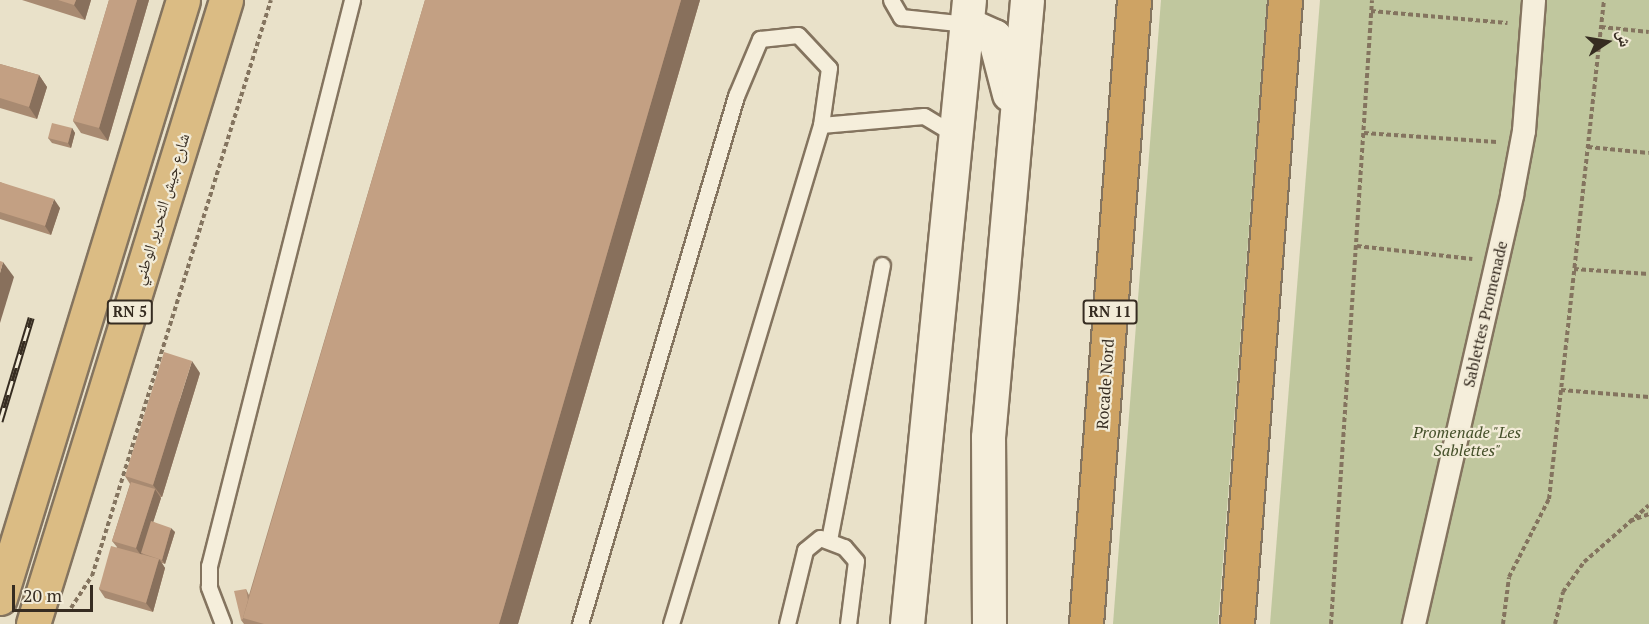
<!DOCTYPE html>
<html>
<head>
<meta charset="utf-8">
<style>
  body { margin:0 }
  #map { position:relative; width:1649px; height:624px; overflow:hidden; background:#e9e1c9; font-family:"PT Serif","Noto Naskh Arabic",serif }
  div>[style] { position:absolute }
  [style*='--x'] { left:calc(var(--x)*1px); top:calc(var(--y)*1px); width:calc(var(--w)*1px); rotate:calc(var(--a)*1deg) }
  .green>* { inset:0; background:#c0c79e }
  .path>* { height:4px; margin-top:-2px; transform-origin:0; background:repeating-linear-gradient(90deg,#84745f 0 4.5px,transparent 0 7.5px) }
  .roads { filter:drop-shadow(2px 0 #84745f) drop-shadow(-2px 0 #84745f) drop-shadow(0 2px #84745f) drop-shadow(0 -2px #84745f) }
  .service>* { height:15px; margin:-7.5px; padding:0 7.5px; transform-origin:7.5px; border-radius:7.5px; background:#f5eedb }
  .pedestrian>* { height:22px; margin:-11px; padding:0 11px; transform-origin:11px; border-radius:11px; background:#f5eedb }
  .tertiary>* { height:33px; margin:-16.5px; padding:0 16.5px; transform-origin:16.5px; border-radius:16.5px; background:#f5eedb }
  .trunk>* { height:33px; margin:-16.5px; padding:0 16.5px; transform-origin:16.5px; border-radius:16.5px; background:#dbbc84 }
  .motorway>* { height:33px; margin:-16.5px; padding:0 16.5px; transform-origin:16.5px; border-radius:16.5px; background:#cea364 }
  .rail>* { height:7px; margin-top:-3.5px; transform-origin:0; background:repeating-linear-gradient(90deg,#f2ebd7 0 14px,#362c21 0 28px); box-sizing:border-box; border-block:2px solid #362c21 }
  .wall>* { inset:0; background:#a88a71 }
  .shaded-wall>* { inset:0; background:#88705c }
  .building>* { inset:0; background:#c3a083 }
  span { translate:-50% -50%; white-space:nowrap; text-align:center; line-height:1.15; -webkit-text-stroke:4.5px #f2ebd7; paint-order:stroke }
  .shield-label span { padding:2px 4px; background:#f2ebd7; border:2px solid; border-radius:4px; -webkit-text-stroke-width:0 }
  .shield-label { font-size:15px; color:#362c21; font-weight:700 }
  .street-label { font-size:16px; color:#362c21 }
  .park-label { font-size:16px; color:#45502a; font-style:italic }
  .north { position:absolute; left:1577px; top:12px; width:60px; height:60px; -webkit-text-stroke:4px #f2ebd7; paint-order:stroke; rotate:78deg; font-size:16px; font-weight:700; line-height:24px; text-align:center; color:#362c21 }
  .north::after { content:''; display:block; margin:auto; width:21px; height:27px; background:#362c21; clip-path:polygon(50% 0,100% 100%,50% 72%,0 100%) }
  .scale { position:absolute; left:12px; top:585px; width:81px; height:27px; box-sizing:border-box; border:3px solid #362c21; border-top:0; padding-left:8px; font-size:18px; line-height:21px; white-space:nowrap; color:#362c21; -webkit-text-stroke:4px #f2ebd7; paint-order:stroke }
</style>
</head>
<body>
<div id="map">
  <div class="green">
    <i style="clip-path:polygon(1161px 0,1267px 0,1218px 624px,1113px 624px)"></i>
    <i style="clip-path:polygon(1320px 0,1649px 0,1649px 624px,1270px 624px)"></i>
  </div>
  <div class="path">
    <i style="--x:1371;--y:11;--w:137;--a:5"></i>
    <i style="--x:1601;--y:27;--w:48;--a:5.9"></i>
    <i style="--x:1364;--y:133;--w:133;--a:3.9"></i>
    <i style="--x:1588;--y:147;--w:61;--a:5.6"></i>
    <i style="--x:1357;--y:246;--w:116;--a:6.4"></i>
    <i style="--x:1574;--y:269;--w:75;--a:3.8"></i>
    <i style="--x:1561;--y:390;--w:88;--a:4.5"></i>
    <i style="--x:1630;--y:521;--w:20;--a:-20"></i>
    <i style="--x:71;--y:608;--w:38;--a:-57"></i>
    <i style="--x:92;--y:576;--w:603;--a:-72.74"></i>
    <i style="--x:1331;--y:624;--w:625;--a:-86.24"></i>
    <i style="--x:1503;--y:624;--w:47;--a:-82.7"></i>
    <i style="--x:1509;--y:577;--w:88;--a:-62.9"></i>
    <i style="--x:1549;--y:499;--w:502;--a:-83.71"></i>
    <i style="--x:1555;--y:624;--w:33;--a:-76"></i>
    <i style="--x:1563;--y:592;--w:37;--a:-55"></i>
    <i style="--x:1584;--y:562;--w:86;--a:-41.2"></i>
  </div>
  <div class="roads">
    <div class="service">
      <i style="--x:891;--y:0;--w:20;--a:60"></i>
      <i style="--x:901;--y:17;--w:66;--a:6.1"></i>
      <i style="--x:821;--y:125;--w:103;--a:-5"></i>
      <i style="--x:924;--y:116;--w:37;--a:31"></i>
      <i style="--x:829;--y:540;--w:280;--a:-79.1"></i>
      <i style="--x:223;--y:624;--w:40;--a:-111"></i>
      <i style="--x:209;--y:587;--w:21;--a:-90"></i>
      <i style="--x:209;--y:566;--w:584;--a:-75.82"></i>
      <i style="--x:580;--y:624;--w:551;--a:-73.54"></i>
      <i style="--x:736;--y:96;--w:62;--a:-67.2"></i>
      <i style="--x:760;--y:39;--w:38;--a:-6"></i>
      <i style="--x:798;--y:35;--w:45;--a:46.8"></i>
      <i style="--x:829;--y:68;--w:58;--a:98"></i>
      <i style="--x:821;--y:125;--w:521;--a:106.73"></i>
      <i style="--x:787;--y:624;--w:76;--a:-76.3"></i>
      <i style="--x:805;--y:550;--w:19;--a:-39"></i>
      <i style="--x:820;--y:538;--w:26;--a:21"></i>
      <i style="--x:844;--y:547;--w:18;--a:49"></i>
      <i style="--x:856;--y:561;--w:64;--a:97.2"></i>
    </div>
    <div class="pedestrian">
      <i style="--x:1414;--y:624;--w:440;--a:-77.1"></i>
      <i style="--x:1512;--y:195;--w:65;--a:-79.4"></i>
      <i style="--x:1524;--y:131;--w:131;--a:-85.6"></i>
    </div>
    <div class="tertiary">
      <i style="--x:967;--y:24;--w:30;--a:24"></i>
      <i style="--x:994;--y:36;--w:60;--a:75.5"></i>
      <i style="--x:907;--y:624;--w:627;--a:-84.33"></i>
      <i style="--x:989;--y:624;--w:187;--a:-90.3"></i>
      <i style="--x:988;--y:437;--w:439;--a:-84.9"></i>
    </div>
    <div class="trunk">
      <i style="--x:0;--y:598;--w:625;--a:-72.98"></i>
      <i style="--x:33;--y:624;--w:653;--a:-72.81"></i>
    </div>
    <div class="motorway">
      <i style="--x:1086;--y:624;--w:626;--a:-85.6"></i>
      <i style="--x:1237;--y:624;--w:626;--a:-85.6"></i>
    </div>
  </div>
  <div class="rail">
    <i style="--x:0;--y:421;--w:108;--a:-73.2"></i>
  </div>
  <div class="wall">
    <i style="clip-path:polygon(22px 0,91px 0,85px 20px)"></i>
    <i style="clip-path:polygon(109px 0,149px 0,108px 141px,81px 133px,73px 121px)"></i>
    <i style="clip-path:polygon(425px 0,700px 0,518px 624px,244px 624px,241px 620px,246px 589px,249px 595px)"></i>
    <i style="clip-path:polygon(0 64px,39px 75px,47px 87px,37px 119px,0 108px)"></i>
    <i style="clip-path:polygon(72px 128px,75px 133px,71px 148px,52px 143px,48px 138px)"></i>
    <i style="clip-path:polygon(0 182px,60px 208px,51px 235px,0 219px)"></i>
    <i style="clip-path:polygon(200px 373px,162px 497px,160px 497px,161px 498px,153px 522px,175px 532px,165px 564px,162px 563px,165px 568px,153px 612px,105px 598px,99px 589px,117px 547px,112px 541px,130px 484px,125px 476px)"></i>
  </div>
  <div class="shaded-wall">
    <i style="clip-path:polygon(76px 0,91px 0,85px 20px,74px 5px)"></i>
    <i style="clip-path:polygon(137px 0,149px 0,108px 141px,99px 128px)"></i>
    <i style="clip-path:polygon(681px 0,700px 0,518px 624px,499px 624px)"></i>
    <i style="clip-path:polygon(39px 75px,47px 87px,37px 119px,29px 107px)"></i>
    <i style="clip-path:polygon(72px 128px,75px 133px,71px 148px,68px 143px)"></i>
    <i style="clip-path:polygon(54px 199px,60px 208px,51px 235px,45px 226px)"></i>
    <i style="clip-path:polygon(3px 262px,14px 277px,0 323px,0 273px)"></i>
    <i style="clip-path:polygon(192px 361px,200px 373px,162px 497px,153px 485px)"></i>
    <i style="clip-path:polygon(155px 489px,161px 498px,143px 554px,141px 553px,143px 556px,142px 557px,136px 548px)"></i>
    <i style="clip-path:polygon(171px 528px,175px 532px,165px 564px,162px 560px)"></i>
    <i style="clip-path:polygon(159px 559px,165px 568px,153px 612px,146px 603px)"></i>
  </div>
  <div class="building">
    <i style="clip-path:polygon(58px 0,76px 0,74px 5px)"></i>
    <i style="clip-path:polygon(109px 0,137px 0,99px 128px,73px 121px)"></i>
    <i style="clip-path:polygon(425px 0,681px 0,499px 624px,264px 624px,243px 618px)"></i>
    <i style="clip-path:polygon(0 64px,39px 75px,29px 107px,0 98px)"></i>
    <i style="clip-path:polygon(52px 123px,72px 128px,68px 143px,48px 138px)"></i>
    <i style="clip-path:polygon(0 182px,54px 199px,45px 226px,0 212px)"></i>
    <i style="clip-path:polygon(0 261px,3px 262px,0 273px)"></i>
    <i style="clip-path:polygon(164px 352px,192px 361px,153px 485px,125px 476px)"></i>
    <i style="clip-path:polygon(131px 482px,155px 489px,136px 548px,112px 541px)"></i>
    <i style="clip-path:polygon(151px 521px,171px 528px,162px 560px,141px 553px)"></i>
    <i style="clip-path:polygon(111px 546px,159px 559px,146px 603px,99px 589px)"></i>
    <i style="clip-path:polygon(246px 589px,248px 600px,243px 618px,243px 619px,241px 620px,234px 591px)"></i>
  </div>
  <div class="shield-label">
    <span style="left:130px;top:312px">RN 5</span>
    <span style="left:1110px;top:312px">RN 11</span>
  </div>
  <div class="street-label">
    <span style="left:161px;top:209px;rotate:-73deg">شارع جيش التحرير الوطني</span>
    <span style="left:1485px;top:314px;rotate:-77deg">Sablettes Promenade</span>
    <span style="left:1105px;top:384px;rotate:-86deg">Rocade Nord</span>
  </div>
  <div class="park-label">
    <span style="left:1467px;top:441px">Promenade "Les<br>Sablettes"</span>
  </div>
  <div class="north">ش</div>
  <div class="scale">20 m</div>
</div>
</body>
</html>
